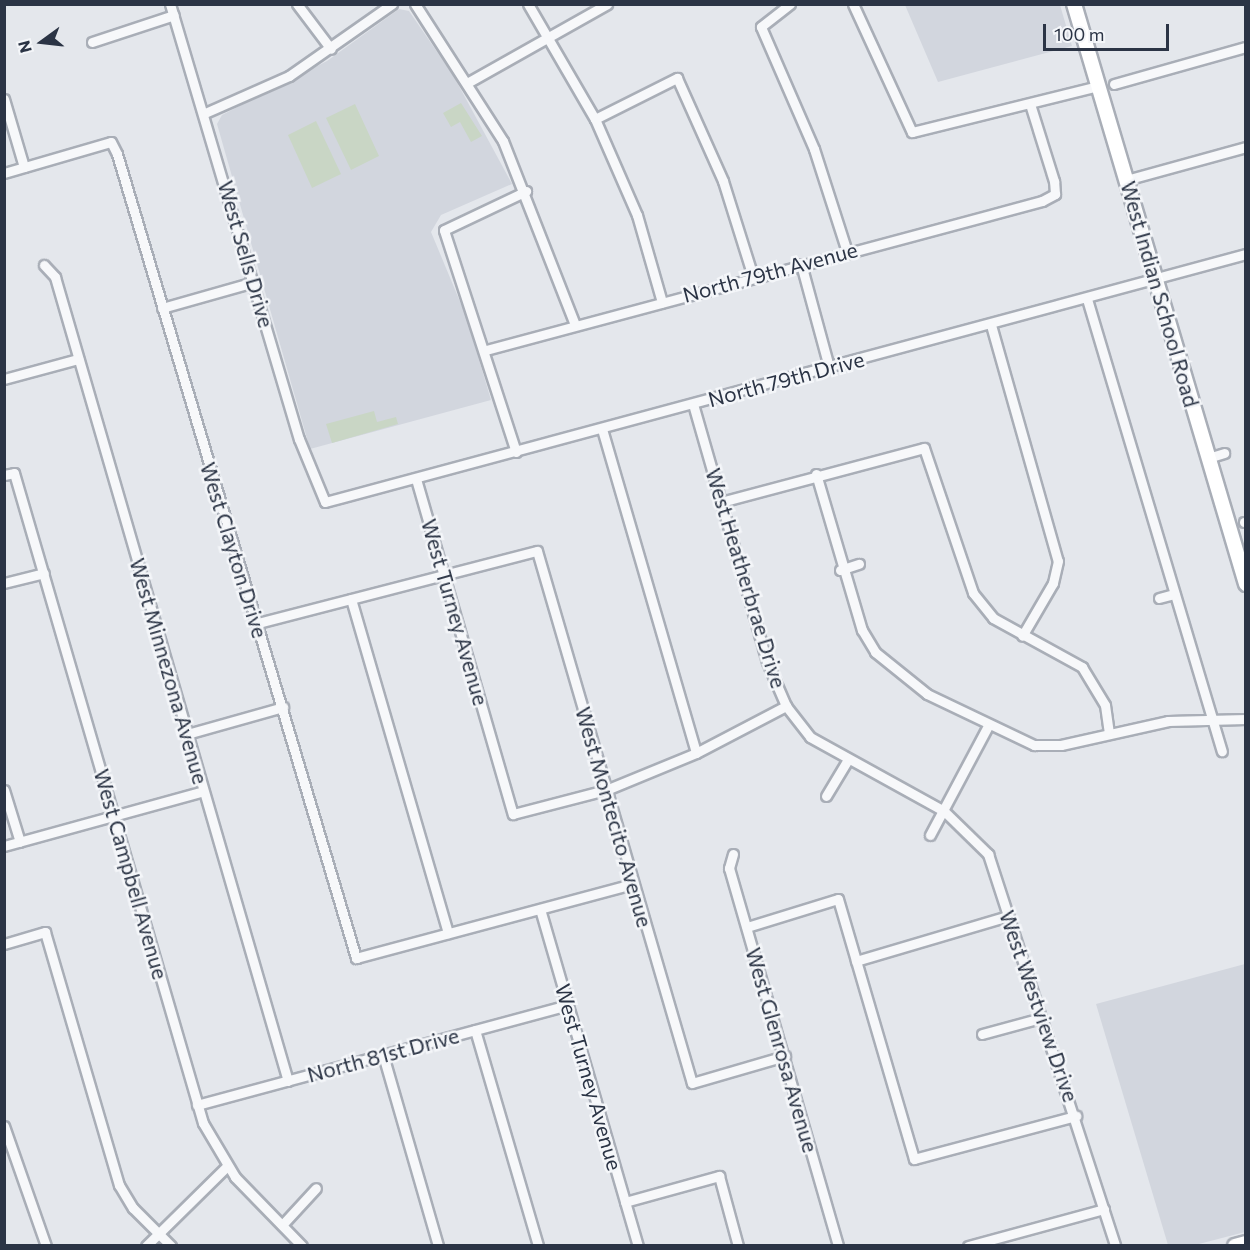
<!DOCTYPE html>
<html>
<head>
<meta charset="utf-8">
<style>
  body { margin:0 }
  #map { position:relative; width:1250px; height:1250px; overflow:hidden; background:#e4e7ec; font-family:Commissioner,sans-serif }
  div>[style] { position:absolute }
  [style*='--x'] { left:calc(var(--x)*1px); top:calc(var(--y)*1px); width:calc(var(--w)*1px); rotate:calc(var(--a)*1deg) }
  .built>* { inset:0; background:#d2d6de }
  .green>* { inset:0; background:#c9d6c5 }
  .roads { filter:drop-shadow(2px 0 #a9aeb7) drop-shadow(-2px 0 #a9aeb7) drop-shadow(0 2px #a9aeb7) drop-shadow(0 -2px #a9aeb7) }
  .street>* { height:9px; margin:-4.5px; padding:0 4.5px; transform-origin:4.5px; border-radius:4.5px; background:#f7f8fa }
  .secondary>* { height:14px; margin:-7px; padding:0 7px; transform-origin:7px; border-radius:7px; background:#fff }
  span { translate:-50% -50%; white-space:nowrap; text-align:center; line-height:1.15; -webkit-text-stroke:5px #f4f6f9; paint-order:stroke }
  .street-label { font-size:21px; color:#2b3445 }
  .frame { position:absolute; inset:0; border:6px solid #2b3445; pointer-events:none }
  .north { position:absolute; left:12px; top:12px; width:60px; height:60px; -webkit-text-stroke:4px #f4f6f9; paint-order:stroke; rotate:255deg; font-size:16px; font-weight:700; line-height:24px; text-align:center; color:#2b3445 }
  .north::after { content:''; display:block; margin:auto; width:21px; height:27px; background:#2b3445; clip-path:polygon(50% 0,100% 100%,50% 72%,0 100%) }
  .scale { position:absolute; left:1043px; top:24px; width:126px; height:27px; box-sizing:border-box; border:3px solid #2b3445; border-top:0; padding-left:8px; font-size:18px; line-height:21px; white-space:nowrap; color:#2b3445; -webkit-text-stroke:4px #f4f6f9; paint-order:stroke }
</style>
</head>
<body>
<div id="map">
  <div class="built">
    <i style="clip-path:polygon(905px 5px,1060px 5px,1072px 46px,938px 82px)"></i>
    <i style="clip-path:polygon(399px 9px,409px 11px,453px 75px,512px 184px,441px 215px,431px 232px,466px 316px,491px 400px,310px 449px,217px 124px,222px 115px,327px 61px)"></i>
    <i style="clip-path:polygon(1245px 964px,1245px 1232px,1195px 1245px,1168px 1245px,1096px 1004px)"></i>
  </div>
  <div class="green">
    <i style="clip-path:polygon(461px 103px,482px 136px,471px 142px,460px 122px,451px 127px,443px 113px)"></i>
    <i style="clip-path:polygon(355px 104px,379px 156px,351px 170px,326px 118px)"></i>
    <i style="clip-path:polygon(316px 121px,341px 174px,312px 188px,288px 135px)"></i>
    <i style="clip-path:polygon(374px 411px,377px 422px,396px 417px,398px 424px,332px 443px,326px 424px)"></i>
  </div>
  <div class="roads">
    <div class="street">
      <i style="--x:170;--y:4;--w:454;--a:73.5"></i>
      <i style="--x:299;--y:439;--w:68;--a:67.6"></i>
      <i style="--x:325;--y:502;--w:954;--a:-15.07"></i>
      <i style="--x:297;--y:4;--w:56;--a:52.9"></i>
      <i style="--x:415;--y:4;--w:163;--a:57.3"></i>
      <i style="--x:503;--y:141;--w:198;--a:68.6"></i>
      <i style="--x:528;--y:4;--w:133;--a:59.8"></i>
      <i style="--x:595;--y:119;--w:105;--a:66.4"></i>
      <i style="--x:637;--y:215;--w:91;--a:74"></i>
      <i style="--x:790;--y:4;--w:37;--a:142"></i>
      <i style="--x:761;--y:27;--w:133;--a:66.5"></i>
      <i style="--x:814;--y:149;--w:108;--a:72.2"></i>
      <i style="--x:853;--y:4;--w:141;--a:65.3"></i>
      <i style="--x:912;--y:132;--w:192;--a:-13.9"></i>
      <i style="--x:92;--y:42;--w:86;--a:-18.2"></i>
      <i style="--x:467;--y:83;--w:161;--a:-29.4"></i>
      <i style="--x:1114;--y:84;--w:137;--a:-15.7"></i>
      <i style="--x:4;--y:99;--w:71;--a:73.6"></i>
      <i style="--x:205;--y:113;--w:92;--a:-23.8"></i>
      <i style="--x:289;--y:76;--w:126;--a:-35"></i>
      <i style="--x:595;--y:119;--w:92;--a:-26.6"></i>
      <i style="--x:677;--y:78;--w:113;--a:65.9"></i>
      <i style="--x:723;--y:181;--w:101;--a:72.6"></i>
      <i style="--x:4;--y:173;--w:111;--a:-16.2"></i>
      <i style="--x:111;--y:142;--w:13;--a:63"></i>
      <i style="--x:117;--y:154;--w:839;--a:73.44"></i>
      <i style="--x:356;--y:958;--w:287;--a:-15"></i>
      <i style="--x:1126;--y:180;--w:124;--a:-15.4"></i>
      <i style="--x:801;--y:264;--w:107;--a:74.8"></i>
      <i style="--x:44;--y:265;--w:16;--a:47"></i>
      <i style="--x:55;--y:277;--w:837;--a:73.84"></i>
      <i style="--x:1087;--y:299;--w:472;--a:73.4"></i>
      <i style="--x:162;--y:308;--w:96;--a:-15.8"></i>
      <i style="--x:991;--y:325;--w:245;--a:74.2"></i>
      <i style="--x:1058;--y:561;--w:23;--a:103"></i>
      <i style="--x:1053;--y:583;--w:61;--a:120.3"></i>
      <i style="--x:486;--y:350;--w:576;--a:-15"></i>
      <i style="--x:1042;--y:201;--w:15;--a:-28"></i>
      <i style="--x:1055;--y:194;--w:13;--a:-94"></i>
      <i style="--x:1054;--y:181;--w:81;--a:-107.3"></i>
      <i style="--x:4;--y:379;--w:77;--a:-15.1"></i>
      <i style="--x:693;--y:404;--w:268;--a:74"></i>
      <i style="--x:767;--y:662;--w:48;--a:66.6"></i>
      <i style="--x:786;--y:706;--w:39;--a:52"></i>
      <i style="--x:810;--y:737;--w:153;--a:28.9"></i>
      <i style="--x:944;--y:811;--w:62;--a:44.3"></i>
      <i style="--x:988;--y:854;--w:412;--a:72"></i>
      <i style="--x:602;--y:429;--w:337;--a:73.8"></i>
      <i style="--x:516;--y:452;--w:233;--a:-108"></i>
      <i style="--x:444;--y:230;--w:91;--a:-25.4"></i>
      <i style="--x:1208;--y:458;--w:17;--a:-17"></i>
      <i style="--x:816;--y:474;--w:163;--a:73.6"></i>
      <i style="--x:862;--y:630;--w:26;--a:59"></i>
      <i style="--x:875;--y:652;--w:67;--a:38.9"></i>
      <i style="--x:927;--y:694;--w:119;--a:25.5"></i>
      <i style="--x:1034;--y:745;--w:27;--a:0"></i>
      <i style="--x:1061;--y:745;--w:110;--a:-12.6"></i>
      <i style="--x:1168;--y:721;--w:78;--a:-1.5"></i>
      <i style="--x:4;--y:475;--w:10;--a:-11"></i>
      <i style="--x:14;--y:473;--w:677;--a:73.79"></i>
      <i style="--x:203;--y:1123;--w:63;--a:59.3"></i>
      <i style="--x:235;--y:1177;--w:96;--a:45.8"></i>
      <i style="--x:416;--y:479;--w:349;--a:73.9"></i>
      <i style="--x:513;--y:814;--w:96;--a:-14.5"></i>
      <i style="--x:606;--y:790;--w:97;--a:-22.3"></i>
      <i style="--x:696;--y:753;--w:102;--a:-27.6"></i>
      <i style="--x:721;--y:502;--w:210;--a:-14.9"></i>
      <i style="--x:924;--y:448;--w:153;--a:71.3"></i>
      <i style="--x:973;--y:593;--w:32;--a:51"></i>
      <i style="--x:993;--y:618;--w:102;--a:28.8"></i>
      <i style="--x:1082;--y:667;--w:44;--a:58.8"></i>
      <i style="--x:1105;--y:705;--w:29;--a:82"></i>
      <i style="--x:1244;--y:522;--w:2;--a:0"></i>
      <i style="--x:840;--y:570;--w:20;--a:-18"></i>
      <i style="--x:4;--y:583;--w:41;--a:-14"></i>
      <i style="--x:1159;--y:598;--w:16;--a:-15"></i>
      <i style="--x:351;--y:599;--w:348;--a:73.8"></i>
      <i style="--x:258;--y:623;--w:288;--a:-14.5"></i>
      <i style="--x:537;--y:551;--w:554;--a:73.76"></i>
      <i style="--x:692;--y:1083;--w:97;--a:-16.2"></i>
      <i style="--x:187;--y:734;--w:100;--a:-15.7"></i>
      <i style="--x:4;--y:790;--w:54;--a:72.9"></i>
      <i style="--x:826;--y:796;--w:41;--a:-59"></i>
      <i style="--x:930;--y:835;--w:123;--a:-62"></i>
      <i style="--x:4;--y:846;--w:206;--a:-15.4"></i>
      <i style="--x:733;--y:854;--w:15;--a:106"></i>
      <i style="--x:729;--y:868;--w:393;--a:73.9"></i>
      <i style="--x:540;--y:909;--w:351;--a:73.8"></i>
      <i style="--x:747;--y:927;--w:95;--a:-17.1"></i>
      <i style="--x:838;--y:899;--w:271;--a:73.7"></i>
      <i style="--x:914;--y:1159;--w:168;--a:-14.9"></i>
      <i style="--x:4;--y:944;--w:43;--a:-16.3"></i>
      <i style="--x:45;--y:932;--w:264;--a:73.7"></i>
      <i style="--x:119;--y:1185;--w:27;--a:59"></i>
      <i style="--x:133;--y:1208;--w:54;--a:45"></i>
      <i style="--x:856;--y:961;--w:159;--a:-16.5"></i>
      <i style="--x:475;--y:1030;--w:225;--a:73.7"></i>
      <i style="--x:982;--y:1034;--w:61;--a:-15.2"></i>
      <i style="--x:383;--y:1055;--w:199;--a:73.9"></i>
      <i style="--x:197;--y:1105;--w:384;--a:-15.1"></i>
      <i style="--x:4;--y:1126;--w:127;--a:70.7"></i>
      <i style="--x:625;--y:1202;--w:98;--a:-15.5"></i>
      <i style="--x:719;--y:1176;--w:73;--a:74.8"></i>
      <i style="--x:282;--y:1225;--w:50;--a:-47.4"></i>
      <i style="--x:146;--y:1246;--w:114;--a:-44.6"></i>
      <i style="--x:968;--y:1246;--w:141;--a:-15.2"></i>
    </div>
    <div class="secondary">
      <i style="--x:1074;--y:4;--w:605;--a:73.48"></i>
      <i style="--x:1235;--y:1246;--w:11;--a:-15"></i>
    </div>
  </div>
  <div class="street-label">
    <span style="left:246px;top:254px;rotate:74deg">West Sells Drive</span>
    <span style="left:770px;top:272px;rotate:-15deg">North 79th Avenue</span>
    <span style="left:1160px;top:294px;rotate:74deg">West Indian School Road</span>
    <span style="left:786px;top:379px;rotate:-15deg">North 79th Drive</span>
    <span style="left:234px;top:550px;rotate:73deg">West Clayton Drive</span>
    <span style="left:746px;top:578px;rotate:73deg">West Heatherbrae Drive</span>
    <span style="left:455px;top:612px;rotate:74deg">West Turney Avenue</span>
    <span style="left:169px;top:671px;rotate:74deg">West Minnezona Avenue</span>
    <span style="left:614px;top:817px;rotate:74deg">West Montecito Avenue</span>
    <span style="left:131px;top:874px;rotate:74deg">West Campbell Avenue</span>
    <span style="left:1039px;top:1006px;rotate:71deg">West Westview Drive</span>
    <span style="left:782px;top:1050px;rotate:74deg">West Glenrosa Avenue</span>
    <span style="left:383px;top:1055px;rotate:-15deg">North 81st Drive</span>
    <span style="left:589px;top:1077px;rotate:74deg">West Turney Avenue</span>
  </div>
  <div class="frame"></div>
  <div class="north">N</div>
  <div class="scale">100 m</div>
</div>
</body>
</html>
